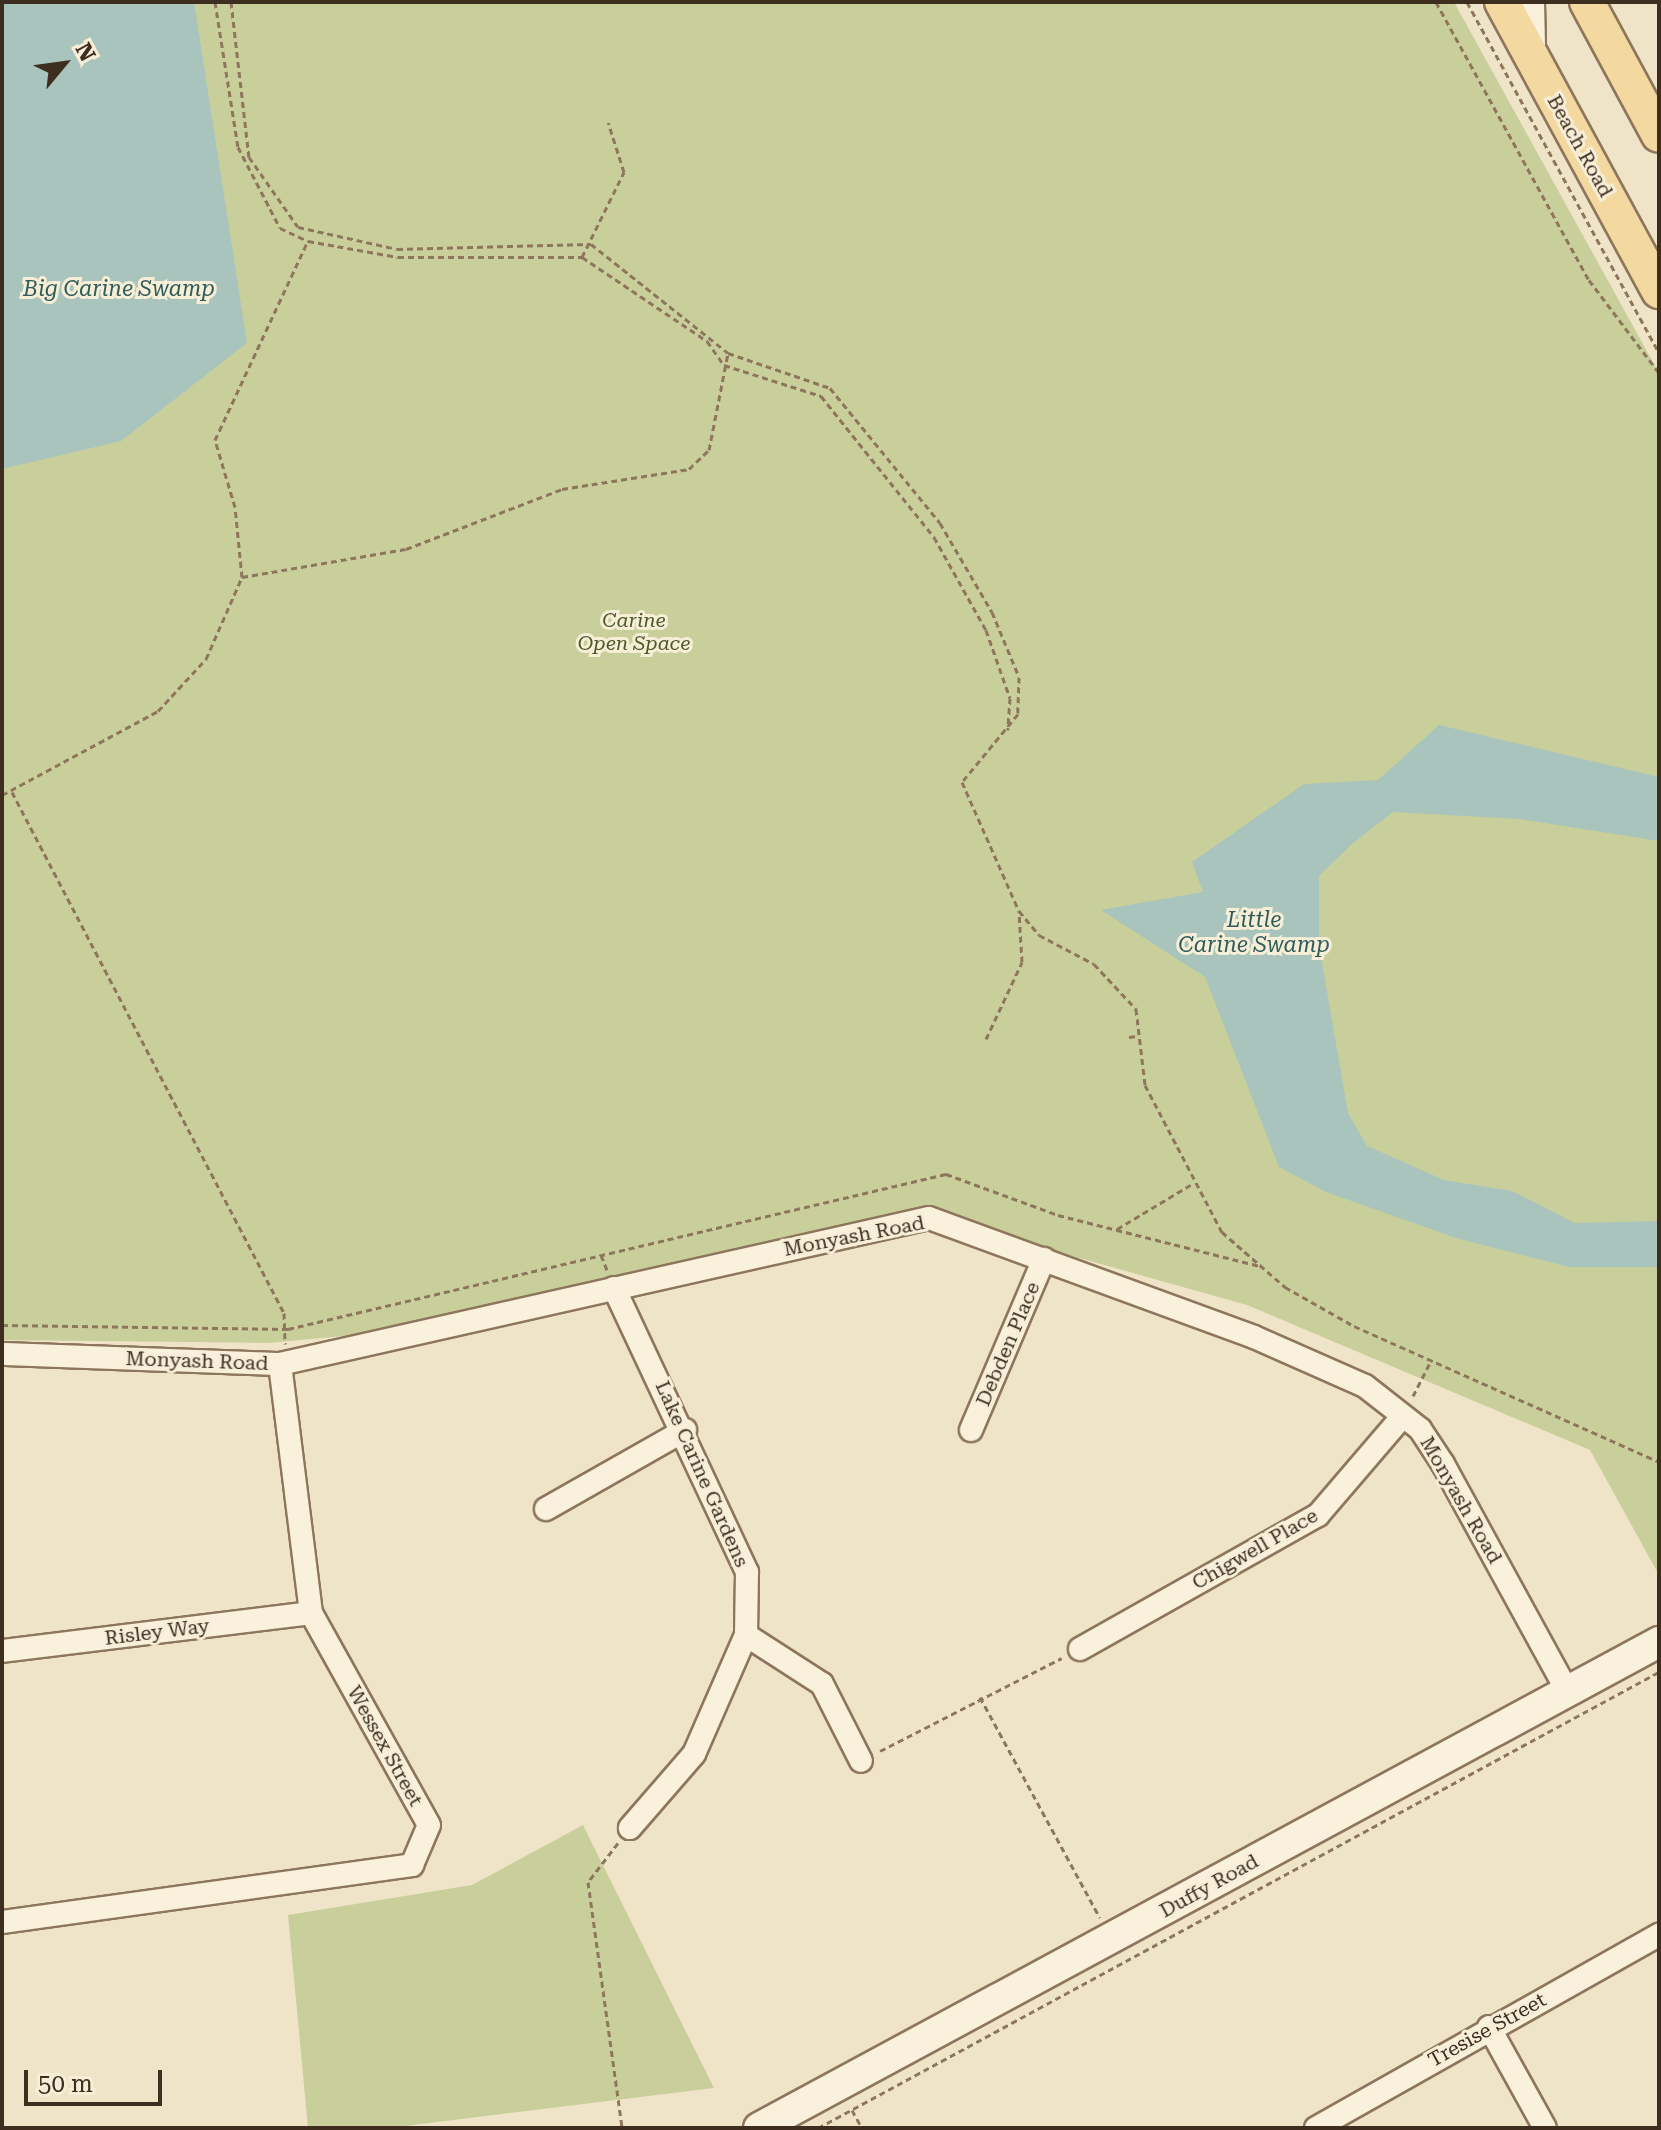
<!DOCTYPE html>
<html>
<head>
<meta charset="utf-8">
<style>
  body { margin:0 }
  #map { position:relative; width:1661px; height:2130px; overflow:hidden; background:#f0e4c8; font-family:"Roboto Serif",serif }
  div>[style] { position:absolute }
  [style*='--x'] { left:calc(var(--x)*1px); top:calc(var(--y)*1px); width:calc(var(--w)*1px); rotate:calc(var(--a)*1deg) }
  .green>* { inset:0; background:#c9cf9b }
  .water>* { inset:0; background:#a9c4bc }
  .path>* { height:3px; margin-top:-1.5px; transform-origin:0; background:repeating-linear-gradient(90deg,#8d765c 0 6px,transparent 0 10px) }
  .roads { filter:drop-shadow(2px 0 #8d765c) drop-shadow(-2px 0 #8d765c) drop-shadow(0 2px #8d765c) drop-shadow(0 -2px #8d765c) }
  .minor>* { height:22px; margin:-11px; padding:0 11px; transform-origin:11px; border-radius:11px; background:#faf1dc }
  .secondary>* { height:30px; margin:-15px; padding:0 15px; transform-origin:15px; border-radius:15px; background:#faf1dc }
  .primary>* { height:34px; margin:-17px; padding:0 17px; transform-origin:17px; border-radius:17px; background:#f3d9a0 }
  span { translate:-50% -50%; white-space:nowrap; text-align:center; line-height:1.15; -webkit-text-stroke:6px #f7eed8; paint-order:stroke }
  .street-label { font-size:20px; color:#3d2e20 }
  .park-label { font-size:20px; color:#4d5a26; font-style:italic }
  .water-label { font-size:22px; color:#2f5d5a; font-style:italic }
  .frame { position:absolute; inset:0; border:4px solid #3d2e20; pointer-events:none }
  .north { position:absolute; left:24px; top:24px; width:80px; height:80px; -webkit-text-stroke:6px #f7eed8; paint-order:stroke; rotate:61deg; font-size:22px; font-weight:700; line-height:32px; text-align:center; color:#3d2e20 }
  .north::after { content:''; display:block; margin:auto; width:28px; height:36px; background:#3d2e20; clip-path:polygon(50% 0,100% 100%,50% 72%,0 100%) }
  .scale { position:absolute; left:24px; top:2070px; width:138px; height:36px; box-sizing:border-box; border:4px solid #3d2e20; border-top:0; padding-left:10px; font-size:24px; line-height:28px; white-space:nowrap; color:#3d2e20; -webkit-text-stroke:6px #f7eed8; paint-order:stroke }
</style>
</head>
<body>
<div id="map">
  <div class="green">
    <i style="clip-path:polygon(2px 2px,1454px 2px,1659px 373px,1659px 1575px,1590px 1450px,1247px 1305px,922px 1214px,418px 1329px,268px 1343px,2px 1340px)"></i>
    <i style="clip-path:polygon(583px 1825px,714px 2088px,389px 2128px,308px 2128px,288px 1915px,472px 1885px)"></i>
  </div>
  <div class="water">
    <i style="clip-path:polygon(2px 2px,194px 2px,247px 343px,121px 441px,2px 469px)"></i>
    <i style="clip-path:polygon(1439px 725px,1659px 777px,1659px 841px,1519px 819px,1393px 812px,1352px 844px,1319px 876px,1319px 945px,1348px 1113px,1367px 1146px,1444px 1180px,1512px 1191px,1575px 1223px,1659px 1221px,1659px 1267px,1569px 1267px,1456px 1238px,1326px 1192px,1279px 1167px,1205px 977px,1101px 910px,1203px 892px,1192px 862px,1304px 784px,1378px 780px)"></i>
  </div>
  <div class="path">
    <i style="--x:215;--y:2;--w:147;--a:81"></i>
    <i style="--x:238;--y:147;--w:91;--a:62.6"></i>
    <i style="--x:280;--y:228;--w:31;--a:25"></i>
    <i style="--x:308;--y:241;--w:91;--a:10.1"></i>
    <i style="--x:398;--y:257;--w:184;--a:0"></i>
    <i style="--x:582;--y:257;--w:151;--a:33.9"></i>
    <i style="--x:707;--y:341;--w:29;--a:55"></i>
    <i style="--x:724;--y:365;--w:102;--a:17.7"></i>
    <i style="--x:821;--y:396;--w:181;--a:51.3"></i>
    <i style="--x:934;--y:537;--w:107;--a:60.8"></i>
    <i style="--x:986;--y:630;--w:72;--a:70.6"></i>
    <i style="--x:1010;--y:698;--w:32;--a:94"></i>
    <i style="--x:231;--y:2;--w:156;--a:83.4"></i>
    <i style="--x:249;--y:157;--w:85;--a:55"></i>
    <i style="--x:298;--y:227;--w:101;--a:12.5"></i>
    <i style="--x:397;--y:249;--w:194;--a:-1.5"></i>
    <i style="--x:591;--y:244;--w:175;--a:38.5"></i>
    <i style="--x:728;--y:353;--w:108;--a:18.9"></i>
    <i style="--x:830;--y:388;--w:174;--a:50.8"></i>
    <i style="--x:940;--y:523;--w:103;--a:59.7"></i>
    <i style="--x:992;--y:612;--w:70;--a:67.4"></i>
    <i style="--x:1019;--y:677;--w:37;--a:92"></i>
    <i style="--x:1018;--y:714;--w:88;--a:129.5"></i>
    <i style="--x:962;--y:782;--w:141;--a:66.2"></i>
    <i style="--x:1019;--y:911;--w:31;--a:50"></i>
    <i style="--x:1039;--y:935;--w:62;--a:27.8"></i>
    <i style="--x:1094;--y:964;--w:62;--a:47"></i>
    <i style="--x:1136;--y:1009;--w:77;--a:83.2"></i>
    <i style="--x:1145;--y:1085;--w:166;--a:62.4"></i>
    <i style="--x:1222;--y:1232;--w:84;--a:41.1"></i>
    <i style="--x:1285;--y:1287;--w:79;--a:29.5"></i>
    <i style="--x:1354;--y:1326;--w:334;--a:24"></i>
    <i style="--x:1436;--y:2;--w:317;--a:61.2"></i>
    <i style="--x:1589;--y:280;--w:116;--a:53"></i>
    <i style="--x:1467;--y:2;--w:399;--a:61.3"></i>
    <i style="--x:582;--y:257;--w:95;--a:-63.7"></i>
    <i style="--x:624;--y:172;--w:52;--a:-107.7"></i>
    <i style="--x:242;--y:577;--w:70;--a:-95.7"></i>
    <i style="--x:235;--y:507;--w:70;--a:-106.6"></i>
    <i style="--x:215;--y:440;--w:220;--a:-65"></i>
    <i style="--x:12;--y:792;--w:588;--a:62.43"></i>
    <i style="--x:284;--y:1313;--w:31;--a:88"></i>
    <i style="--x:2;--y:795;--w:177;--a:-28.3"></i>
    <i style="--x:158;--y:711;--w:71;--a:-47.3"></i>
    <i style="--x:206;--y:659;--w:90;--a:-66.3"></i>
    <i style="--x:242;--y:577;--w:166;--a:-9.7"></i>
    <i style="--x:406;--y:549;--w:167;--a:-21"></i>
    <i style="--x:562;--y:489;--w:129;--a:-8.9"></i>
    <i style="--x:689;--y:469;--w:28;--a:-44"></i>
    <i style="--x:709;--y:450;--w:99;--a:-78.9"></i>
    <i style="--x:1129;--y:1037;--w:8;--a:-7"></i>
    <i style="--x:986;--y:1039;--w:85;--a:-64.9"></i>
    <i style="--x:1022;--y:962;--w:51;--a:-93.4"></i>
    <i style="--x:1117;--y:1229;--w:87;--a:-31"></i>
    <i style="--x:601;--y:1255;--w:16;--a:68"></i>
    <i style="--x:2;--y:1325;--w:286;--a:0.8"></i>
    <i style="--x:288;--y:1329;--w:676;--a:-13.26"></i>
    <i style="--x:946;--y:1174;--w:119;--a:20.1"></i>
    <i style="--x:1058;--y:1215;--w:208;--a:14.2"></i>
    <i style="--x:1413;--y:1396;--w:39;--a:-63"></i>
    <i style="--x:980;--y:1697;--w:251;--a:61.5"></i>
    <i style="--x:880;--y:1751;--w:204;--a:-27.1"></i>
    <i style="--x:618;--y:1843;--w:49;--a:127.6"></i>
    <i style="--x:588;--y:1882;--w:248;--a:82.1"></i>
    <i style="--x:852;--y:2110;--w:21;--a:61"></i>
    <i style="--x:818;--y:2128;--w:957;--a:-28.47"></i>
  </div>
  <div class="roads">
    <div class="minor">
      <i style="--x:1533;--y:2;--w:45;--a:88.7"></i>
      <i style="--x:614;--y:1288;--w:314;--a:64.9"></i>
      <i style="--x:747;--y:1572;--w:63;--a:90.9"></i>
      <i style="--x:746;--y:1635;--w:130;--a:113.6"></i>
      <i style="--x:694;--y:1754;--w:98;--a:130.9"></i>
      <i style="--x:2;--y:1354;--w:278;--a:2.1"></i>
      <i style="--x:280;--y:1364;--w:665;--a:-12.68"></i>
      <i style="--x:929;--y:1218;--w:346;--a:20.1"></i>
      <i style="--x:1254;--y:1337;--w:121;--a:23.8"></i>
      <i style="--x:1365;--y:1386;--w:70;--a:38"></i>
      <i style="--x:1420;--y:1429;--w:42;--a:56.7"></i>
      <i style="--x:1443;--y:1464;--w:260;--a:61.3"></i>
      <i style="--x:971;--y:1430;--w:186;--a:-66.9"></i>
      <i style="--x:546;--y:1509;--w:160;--a:-29.6"></i>
      <i style="--x:746;--y:1635;--w:90;--a:32.8"></i>
      <i style="--x:822;--y:1684;--w:86;--a:63.1"></i>
      <i style="--x:1080;--y:1649;--w:273;--a:-29.4"></i>
      <i style="--x:1318;--y:1515;--w:130;--a:-49.4"></i>
      <i style="--x:2;--y:1651;--w:311;--a:-7"></i>
      <i style="--x:2;--y:1922;--w:414;--a:-7.9"></i>
      <i style="--x:412;--y:1865;--w:43;--a:-67"></i>
      <i style="--x:429;--y:1825;--w:243;--a:-119.1"></i>
      <i style="--x:311;--y:1613;--w:251;--a:-97.1"></i>
      <i style="--x:1489;--y:2027;--w:115;--a:61"></i>
      <i style="--x:1316;--y:2128;--w:394;--a:-29.4"></i>
    </div>
    <div class="secondary">
      <i style="--x:759;--y:2128;--w:1023;--a:-28.37"></i>
    </div>
    <div class="primary">
      <i style="--x:1502;--y:2;--w:329;--a:61.5"></i>
      <i style="--x:1587;--y:2;--w:151;--a:61.6"></i>
    </div>
  </div>
  <div class="street-label">
    <span style="left:1580px;top:146px;rotate:61deg">Beach Road</span>
    <span style="left:854px;top:1236px;rotate:-11deg">Monyash Road</span>
    <span style="left:1008px;top:1344px;rotate:-67deg">Debden Place</span>
    <span style="left:197px;top:1361px;rotate:2deg">Monyash Road</span>
    <span style="left:702px;top:1474px;rotate:66deg">Lake Carine Gardens</span>
    <span style="left:1461px;top:1500px;rotate:60deg">Monyash Road</span>
    <span style="left:1255px;top:1549px;rotate:-30deg">Chigwell Place</span>
    <span style="left:157px;top:1632px;rotate:-7deg">Risley Way</span>
    <span style="left:385px;top:1746px;rotate:61deg">Wessex Street</span>
    <span style="left:1209px;top:1886px;rotate:-29deg">Duffy Road</span>
    <span style="left:1487px;top:2030px;rotate:-29deg">Tresise Street</span>
  </div>
  <div class="park-label">
    <span style="left:634px;top:632px">Carine<br>Open Space</span>
  </div>
  <div class="water-label">
    <span style="left:119px;top:289px">Big Carine Swamp</span>
    <span style="left:1254px;top:932px">Little<br>Carine Swamp</span>
  </div>
  <div class="frame"></div>
  <div class="north">N</div>
  <div class="scale">50 m</div>
</div>
</body>
</html>
